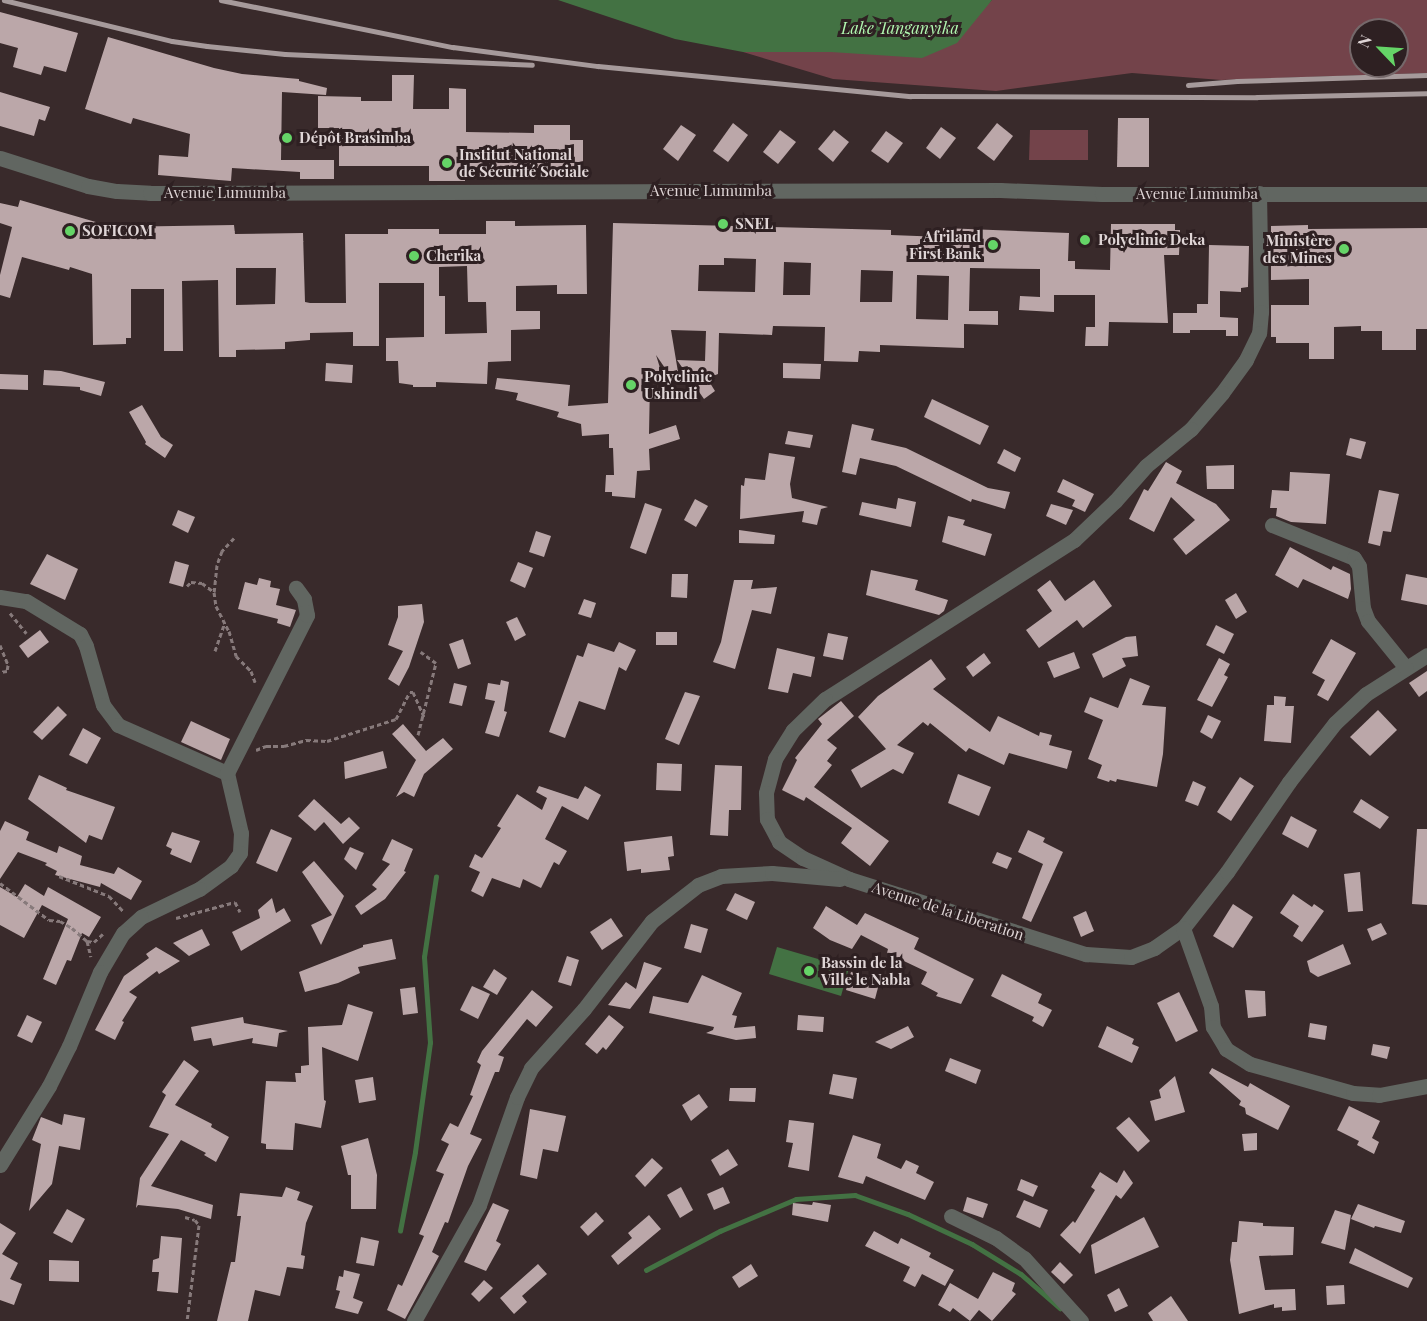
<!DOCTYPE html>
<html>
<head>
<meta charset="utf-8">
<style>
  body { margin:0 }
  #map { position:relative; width:1427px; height:1321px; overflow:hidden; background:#392a2b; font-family:"Playfair Display",serif }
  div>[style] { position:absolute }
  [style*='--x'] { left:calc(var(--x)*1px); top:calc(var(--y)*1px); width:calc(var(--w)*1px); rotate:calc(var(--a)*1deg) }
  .green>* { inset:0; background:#73434a }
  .water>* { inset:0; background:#437243 }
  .stream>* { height:4.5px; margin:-2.25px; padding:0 2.25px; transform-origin:2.25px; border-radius:2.25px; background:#437243 }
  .building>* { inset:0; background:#bba7a9 }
  .path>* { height:3px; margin-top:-1.5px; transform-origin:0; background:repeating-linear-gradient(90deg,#877a7b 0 4.5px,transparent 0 7.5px) }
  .minor>* { height:15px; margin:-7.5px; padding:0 7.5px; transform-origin:7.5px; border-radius:7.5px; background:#616661 }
  .rail>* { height:4.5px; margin:-2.25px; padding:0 2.25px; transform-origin:2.25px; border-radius:2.25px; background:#a69a9b }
  .dots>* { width:16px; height:16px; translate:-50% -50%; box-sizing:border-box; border:3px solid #2e2022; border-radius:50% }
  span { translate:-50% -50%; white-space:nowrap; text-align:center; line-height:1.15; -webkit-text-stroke:6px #2e2022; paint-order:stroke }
  .poi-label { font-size:15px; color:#dfd5d6; font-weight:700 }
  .left { translate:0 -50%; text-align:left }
  .right { translate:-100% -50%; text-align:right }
  .street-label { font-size:15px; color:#dfd5d6 }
  .water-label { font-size:16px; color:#b2f9b1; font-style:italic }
  .north { position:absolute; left:1349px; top:18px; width:60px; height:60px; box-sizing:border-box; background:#2e2022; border:2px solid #75686a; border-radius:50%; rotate:295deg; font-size:16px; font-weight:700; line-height:24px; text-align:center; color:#dfd5d6 }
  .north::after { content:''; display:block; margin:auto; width:21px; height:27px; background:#65d467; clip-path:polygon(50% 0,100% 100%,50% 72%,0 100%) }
</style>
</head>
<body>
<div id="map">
  <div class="green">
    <i style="clip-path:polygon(evenodd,992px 0,1427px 0,1427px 73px,1221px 80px,1132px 73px,996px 91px,833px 79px,743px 52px,831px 52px,985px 7px,992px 0,1361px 30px,1397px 30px,1397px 66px,1361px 66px,1361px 30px)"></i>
    <i style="clip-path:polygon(1030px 130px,1088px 130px,1088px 160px,1029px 160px)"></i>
  </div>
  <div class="water">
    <i style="clip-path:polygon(558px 0,992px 0,957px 43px,922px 58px,831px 52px,743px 52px,675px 39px)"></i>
    <i style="clip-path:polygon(777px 947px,849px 968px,841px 996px,769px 974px)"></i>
  </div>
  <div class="stream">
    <i style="--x:400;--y:1231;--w:80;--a:-79.2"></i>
    <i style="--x:415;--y:1152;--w:110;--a:-82.2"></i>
    <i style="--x:430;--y:1043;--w:86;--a:-94"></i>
    <i style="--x:424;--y:957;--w:81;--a:-81.5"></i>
    <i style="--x:646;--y:1270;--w:84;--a:-27.8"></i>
    <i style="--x:720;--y:1231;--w:82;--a:-22.8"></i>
    <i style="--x:796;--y:1199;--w:59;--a:-3.9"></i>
    <i style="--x:855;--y:1195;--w:56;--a:19.7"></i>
    <i style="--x:908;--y:1214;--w:71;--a:25.1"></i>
    <i style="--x:972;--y:1244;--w:57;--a:31.5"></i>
    <i style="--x:1021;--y:1274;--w:52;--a:41.1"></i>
  </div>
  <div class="building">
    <i style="clip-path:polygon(0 12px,78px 33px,66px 72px,44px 66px,41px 75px,13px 67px,18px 48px,0 43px)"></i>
    <i style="clip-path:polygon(108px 37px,214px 68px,242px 74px,299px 79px,299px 81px,327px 88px,326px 95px,282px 92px,281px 160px,334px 160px,334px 179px,300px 179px,300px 172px,232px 168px,231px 181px,158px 175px,159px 155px,188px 157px,190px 134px,133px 118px,131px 124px,85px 109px)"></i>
    <i style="clip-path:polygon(392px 75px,414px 75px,413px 109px,449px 109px,449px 88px,466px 89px,466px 132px,534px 133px,534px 125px,570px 125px,570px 140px,583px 140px,583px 169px,465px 167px,465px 181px,429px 181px,429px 166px,339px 166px,339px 128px,318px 128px,318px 96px,361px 97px,361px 101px,392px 101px)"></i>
    <i style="clip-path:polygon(0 92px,50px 107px,45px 121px,39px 119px,34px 136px,0 126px)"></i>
    <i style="clip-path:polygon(1118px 118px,1149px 118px,1149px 167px,1117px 167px)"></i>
    <i style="clip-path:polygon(733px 123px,748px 135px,728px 162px,713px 151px)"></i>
    <i style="clip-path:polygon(997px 123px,1013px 136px,994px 161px,977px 148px)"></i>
    <i style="clip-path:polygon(681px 125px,696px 135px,678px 161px,663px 149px)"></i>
    <i style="clip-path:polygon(941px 127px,956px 138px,940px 159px,926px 148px)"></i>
    <i style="clip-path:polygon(780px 130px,796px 142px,778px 164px,763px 152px)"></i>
    <i style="clip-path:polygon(834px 130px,849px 142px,833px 162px,818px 149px)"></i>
    <i style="clip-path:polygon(886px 131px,903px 143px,888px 163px,871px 151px)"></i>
    <i style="clip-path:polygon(evenodd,20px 200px,113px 227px,234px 225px,235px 234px,303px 233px,305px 302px,310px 303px,346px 303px,345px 234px,388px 234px,388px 229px,439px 229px,439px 234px,486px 234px,486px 221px,515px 221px,515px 226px,586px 225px,587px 294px,557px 294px,557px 285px,516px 286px,516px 311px,540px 311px,540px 329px,511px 330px,511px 361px,488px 362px,487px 384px,436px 382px,436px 387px,413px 387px,413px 385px,399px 383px,398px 361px,386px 361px,386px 338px,424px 337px,424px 283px,379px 283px,379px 346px,353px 346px,353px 332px,310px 333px,310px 340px,285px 342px,285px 349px,236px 350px,236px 357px,219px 357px,218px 280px,182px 281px,183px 351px,164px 351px,164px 289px,131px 289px,131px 338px,126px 338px,126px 344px,93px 345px,92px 274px,70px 267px,69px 270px,22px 257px,10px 298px,0 295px,0 275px,12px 227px,0 223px,0 203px,18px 207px,20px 200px,467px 266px,468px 302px,486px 302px,487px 333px,445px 334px,445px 296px,439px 296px,439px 267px,467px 266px,20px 200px,236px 268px,276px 268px,275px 304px,236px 305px,236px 268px)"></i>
    <i style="clip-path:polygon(evenodd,613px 223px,891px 230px,891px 235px,943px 237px,943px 228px,1069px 233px,1068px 261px,1075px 261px,1075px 269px,1110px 270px,1111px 224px,1175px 224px,1175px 230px,1180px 230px,1179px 255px,1164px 255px,1168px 323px,1109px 322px,1108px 346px,1085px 346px,1086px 327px,1095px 327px,1095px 295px,1054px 295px,1054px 312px,1019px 310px,1020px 296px,1040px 297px,1040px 269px,970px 268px,969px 311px,998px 311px,998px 325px,964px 324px,964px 348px,880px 345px,880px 352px,859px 351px,858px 362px,824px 361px,825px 327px,773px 326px,772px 335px,719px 333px,718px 374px,713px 376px,715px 379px,710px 383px,715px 391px,704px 399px,677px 360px,705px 361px,706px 331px,671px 330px,678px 372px,667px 371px,656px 355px,661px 371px,653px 371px,650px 383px,649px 434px,676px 425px,680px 439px,649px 449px,650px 470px,637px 471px,635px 498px,612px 496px,612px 492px,605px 492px,606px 475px,614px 475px,613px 448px,609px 448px,609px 434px,582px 436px,581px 424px,557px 417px,559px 412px,516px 400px,518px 393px,495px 389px,497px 378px,570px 385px,568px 406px,608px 403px,613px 223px,724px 258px,756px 259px,755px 292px,698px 291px,699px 265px,724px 265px,724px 258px,613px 223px,784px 262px,811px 263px,810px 295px,783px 295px,784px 262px,613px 223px,861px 270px,893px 271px,892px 302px,860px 302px,861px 270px,613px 223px,917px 275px,949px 276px,948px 320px,916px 319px,917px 275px)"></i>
    <i style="clip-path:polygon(1308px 225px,1308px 229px,1427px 228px,1427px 329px,1416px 329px,1416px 350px,1382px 350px,1382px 331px,1361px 331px,1361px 326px,1334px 327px,1334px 359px,1309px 359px,1309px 343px,1276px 343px,1276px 337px,1271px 337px,1271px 305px,1309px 305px,1309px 279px,1271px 280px,1271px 226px)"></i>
    <i style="clip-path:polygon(1209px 245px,1249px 246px,1248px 287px,1241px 288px,1241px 292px,1220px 291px,1220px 317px,1238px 318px,1238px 336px,1226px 336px,1226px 330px,1190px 330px,1190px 333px,1173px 333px,1173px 313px,1197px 313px,1197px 304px,1208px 304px)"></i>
    <i style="clip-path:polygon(326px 363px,353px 365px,352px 383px,325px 381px)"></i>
    <i style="clip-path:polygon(783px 363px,821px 364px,820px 379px,783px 378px)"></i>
    <i style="clip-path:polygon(44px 370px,61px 371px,105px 382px,101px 396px,80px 390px,80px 387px,43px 385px)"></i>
    <i style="clip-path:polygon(0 374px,28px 375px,28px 390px,0 389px)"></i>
    <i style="clip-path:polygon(932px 399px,989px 426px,980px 445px,924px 417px)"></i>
    <i style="clip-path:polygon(142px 405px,161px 437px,173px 445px,165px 458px,145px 444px,146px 442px,129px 412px)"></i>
    <i style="clip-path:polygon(852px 424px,874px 429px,871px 440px,906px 448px,988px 488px,1010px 492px,1005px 509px,972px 499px,971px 502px,896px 466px,860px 458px,856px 475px,842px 472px)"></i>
    <i style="clip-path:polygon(788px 431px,813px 435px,810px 448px,785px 444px)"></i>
    <i style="clip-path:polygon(1350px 438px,1366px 442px,1361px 459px,1346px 455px)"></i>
    <i style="clip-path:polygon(1004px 449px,1021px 458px,1015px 472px,997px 463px)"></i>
    <i style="clip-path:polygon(769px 453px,795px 457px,790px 484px,792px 498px,828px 507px,821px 509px,817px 525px,802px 522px,804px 511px,740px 519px,741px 485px,744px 486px,745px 478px,765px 480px)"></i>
    <i style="clip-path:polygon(1166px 462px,1182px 471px,1176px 483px,1216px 504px,1230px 520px,1186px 555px,1173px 539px,1195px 520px,1171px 497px,1154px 532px,1129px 519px,1144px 489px,1148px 491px)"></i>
    <i style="clip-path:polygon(1234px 465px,1234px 489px,1207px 489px,1206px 466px)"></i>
    <i style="clip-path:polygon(1290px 472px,1330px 474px,1326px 524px,1291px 522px,1276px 516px,1277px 508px,1270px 508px,1272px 490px,1289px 491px)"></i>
    <i style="clip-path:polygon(1063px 479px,1094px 494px,1085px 512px,1072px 506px,1075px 500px,1057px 492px)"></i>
    <i style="clip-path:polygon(1379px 490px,1399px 494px,1391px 532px,1383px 531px,1380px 546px,1368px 543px)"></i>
    <i style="clip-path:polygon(898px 498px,916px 502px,911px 527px,859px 515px,862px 502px,896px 509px)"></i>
    <i style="clip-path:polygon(695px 499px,708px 506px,696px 527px,684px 520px)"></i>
    <i style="clip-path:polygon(645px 503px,662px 509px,646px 554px,630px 548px)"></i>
    <i style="clip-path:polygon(1051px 504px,1073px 510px,1066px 525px,1046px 516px)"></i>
    <i style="clip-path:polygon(178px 510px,195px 517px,188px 533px,172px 525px)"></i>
    <i style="clip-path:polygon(948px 516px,965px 520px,963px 525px,992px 534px,985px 556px,942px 542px)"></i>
    <i style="clip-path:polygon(739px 530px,775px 535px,774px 544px,739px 543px)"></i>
    <i style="clip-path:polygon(536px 531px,551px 536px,544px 557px,529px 552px)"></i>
    <i style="clip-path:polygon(1290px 547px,1331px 570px,1333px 566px,1350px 574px,1351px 589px,1348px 599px,1303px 579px,1298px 588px,1275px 575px)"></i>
    <i style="clip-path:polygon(47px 554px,78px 569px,65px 600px,30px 584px)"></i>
    <i style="clip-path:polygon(175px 561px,189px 565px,183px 587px,169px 583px)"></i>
    <i style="clip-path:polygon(518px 562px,533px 568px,525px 588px,510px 581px)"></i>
    <i style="clip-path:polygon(871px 570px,918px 580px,915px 590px,948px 600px,944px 611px,939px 615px,866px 595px)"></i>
    <i style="clip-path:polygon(672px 574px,688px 574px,687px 598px,671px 597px)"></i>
    <i style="clip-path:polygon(1406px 574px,1427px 578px,1427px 605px,1401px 600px)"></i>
    <i style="clip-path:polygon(259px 578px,271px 581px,270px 587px,280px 589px,276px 605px,296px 610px,290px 627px,277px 623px,278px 619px,238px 609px,245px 582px,257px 585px)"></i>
    <i style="clip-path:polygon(734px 580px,753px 580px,751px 589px,777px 587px,771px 614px,752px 610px,735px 669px,713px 662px,721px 642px)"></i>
    <i style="clip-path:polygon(1050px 580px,1065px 601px,1094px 580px,1112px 606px,1083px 628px,1077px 620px,1039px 648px,1026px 630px,1052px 611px,1037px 590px)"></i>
    <i style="clip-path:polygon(1236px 593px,1247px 612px,1236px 619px,1225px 600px)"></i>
    <i style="clip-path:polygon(584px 599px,596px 603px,591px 618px,578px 614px)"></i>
    <i style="clip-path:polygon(422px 604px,424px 622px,409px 667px,399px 686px,388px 679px,403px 651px,388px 645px,398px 617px,398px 606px)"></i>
    <i style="clip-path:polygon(517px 617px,526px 635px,515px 641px,506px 622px)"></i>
    <i style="clip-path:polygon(1216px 625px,1234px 634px,1224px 654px,1206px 645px)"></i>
    <i style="clip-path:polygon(40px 630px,49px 642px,28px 658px,19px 646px)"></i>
    <i style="clip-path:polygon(656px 632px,677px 632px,677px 645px,656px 645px)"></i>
    <i style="clip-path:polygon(828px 633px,848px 637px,843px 660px,823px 656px)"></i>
    <i style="clip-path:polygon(1136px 636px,1138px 656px,1122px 658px,1126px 666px,1103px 678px,1092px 654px,1126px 637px)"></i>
    <i style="clip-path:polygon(463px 639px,471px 664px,458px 669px,449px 644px)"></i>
    <i style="clip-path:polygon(1331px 639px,1356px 653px,1328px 701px,1317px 695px,1325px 680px,1312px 673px)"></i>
    <i style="clip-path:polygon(619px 642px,636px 650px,626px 671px,619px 667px,605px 710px,579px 701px,565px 738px,549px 732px,577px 655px,583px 657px,588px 643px,614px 652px)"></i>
    <i style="clip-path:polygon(777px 648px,815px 657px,811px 677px,793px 673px,788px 693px,768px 689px)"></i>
    <i style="clip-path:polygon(1074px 652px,1080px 668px,1054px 678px,1047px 662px)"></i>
    <i style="clip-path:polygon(984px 653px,991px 663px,973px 677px,966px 667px)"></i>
    <i style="clip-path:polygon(1219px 658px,1230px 664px,1224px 675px,1228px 677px,1212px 707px,1197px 700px)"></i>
    <i style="clip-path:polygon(931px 659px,946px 679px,933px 689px,990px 732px,998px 716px,1039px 736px,1040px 732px,1052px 735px,1049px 745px,1072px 751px,1067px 769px,1009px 753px,1004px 765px,969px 748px,966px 752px,930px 723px,928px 726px,923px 722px,897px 745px,914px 753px,903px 774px,893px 769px,861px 788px,851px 770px,886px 749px,858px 717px,878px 696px)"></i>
    <i style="clip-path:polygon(1427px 671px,1427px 691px,1419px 697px,1409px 683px)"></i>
    <i style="clip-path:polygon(1130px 678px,1150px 686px,1142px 705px,1166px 707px,1163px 754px,1157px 787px,1117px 779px,1116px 782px,1110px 780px,1109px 782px,1097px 778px,1102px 765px,1088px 759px,1103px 720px,1084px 712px,1090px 697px,1118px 708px)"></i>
    <i style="clip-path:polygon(501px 680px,509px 682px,504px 711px,507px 712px,499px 737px,485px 733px,495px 701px,485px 699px,488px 683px,500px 685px)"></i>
    <i style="clip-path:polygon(454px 683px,467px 686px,462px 706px,449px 703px)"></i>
    <i style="clip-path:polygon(685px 692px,700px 696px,679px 745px,665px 739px)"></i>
    <i style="clip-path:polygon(1274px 696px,1286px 697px,1285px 706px,1294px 706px,1291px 743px,1264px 741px,1267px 705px,1274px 705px)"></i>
    <i style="clip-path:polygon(841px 701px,854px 716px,827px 740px,837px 748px,827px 761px,832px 765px,814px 787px,889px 841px,870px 866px,841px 843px,852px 828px,806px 797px,804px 801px,782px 790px,797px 760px,795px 758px,822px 724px,818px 719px)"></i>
    <i style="clip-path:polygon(58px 706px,67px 715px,42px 740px,33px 732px)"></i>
    <i style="clip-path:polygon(1378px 710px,1397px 730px,1370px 756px,1350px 737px)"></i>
    <i style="clip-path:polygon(1208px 715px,1221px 721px,1212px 739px,1200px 732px)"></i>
    <i style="clip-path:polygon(191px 721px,230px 739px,221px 760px,181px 742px)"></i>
    <i style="clip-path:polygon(403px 724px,426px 751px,443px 738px,453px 749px,424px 774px,414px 797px,404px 792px,396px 797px,416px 760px,392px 734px)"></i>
    <i style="clip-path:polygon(83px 728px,101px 738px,87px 764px,69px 755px)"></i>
    <i style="clip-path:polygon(383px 751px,387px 768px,345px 779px,344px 762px)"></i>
    <i style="clip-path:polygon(657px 763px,682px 764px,681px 791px,656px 790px)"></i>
    <i style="clip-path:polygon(715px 765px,742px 766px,741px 810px,729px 810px,728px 836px,710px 835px)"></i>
    <i style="clip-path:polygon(958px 774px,991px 787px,979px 816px,948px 803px)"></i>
    <i style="clip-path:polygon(39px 775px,67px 788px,66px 790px,115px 807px,102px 840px,89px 835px,86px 843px,28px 799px)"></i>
    <i style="clip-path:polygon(1240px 777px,1254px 786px,1231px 821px,1217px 812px)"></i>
    <i style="clip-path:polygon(1193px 781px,1206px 787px,1198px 806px,1185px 801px)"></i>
    <i style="clip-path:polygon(539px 786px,578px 799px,585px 786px,601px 795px,588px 820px,562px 806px,545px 839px,567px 851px,559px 865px,554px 862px,541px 888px,523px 879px,520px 888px,492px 878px,483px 897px,471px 891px,480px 872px,469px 867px,475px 854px,482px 858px,501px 828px,497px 826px,517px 794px,542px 810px,547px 798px,536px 792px)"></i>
    <i style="clip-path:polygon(314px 799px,341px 824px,349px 817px,360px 828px,343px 844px,324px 822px,315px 831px,298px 816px)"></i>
    <i style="clip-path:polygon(1361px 799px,1389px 817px,1380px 829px,1353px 812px)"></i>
    <i style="clip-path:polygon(1291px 816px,1317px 830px,1308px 848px,1282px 834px)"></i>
    <i style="clip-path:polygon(5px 821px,29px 832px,26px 840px,57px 853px,59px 846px,82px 856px,80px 865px,114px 874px,118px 867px,142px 881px,131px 900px,101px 883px,100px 887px,55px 875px,57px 871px,45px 865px,47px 863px,18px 852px,0 879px,0 831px)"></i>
    <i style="clip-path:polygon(271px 829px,292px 838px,277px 872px,256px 863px)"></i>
    <i style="clip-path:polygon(1417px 829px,1427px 829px,1427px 905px,1412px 904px)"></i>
    <i style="clip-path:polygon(1028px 830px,1045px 838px,1043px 842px,1063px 852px,1031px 922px,1022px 918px,1043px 864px,1018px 852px)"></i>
    <i style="clip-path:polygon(172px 832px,200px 841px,191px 863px,170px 854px,172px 849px,166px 846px)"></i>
    <i style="clip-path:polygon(672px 836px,674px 856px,668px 857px,670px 870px,641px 873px,641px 869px,627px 871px,624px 842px)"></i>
    <i style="clip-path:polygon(392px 839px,413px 849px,404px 871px,406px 872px,385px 899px,361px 915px,355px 906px,377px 889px,372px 885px,390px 864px,382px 860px)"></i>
    <i style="clip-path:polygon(350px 847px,364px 853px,356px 870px,344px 859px)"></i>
    <i style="clip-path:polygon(997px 852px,1012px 858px,1007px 869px,992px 863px)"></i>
    <i style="clip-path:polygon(314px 861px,344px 896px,321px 945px,311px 925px,332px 915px,302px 872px)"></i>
    <i style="clip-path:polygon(1360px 872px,1363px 911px,1348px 912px,1344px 874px)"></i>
    <i style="clip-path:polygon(25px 884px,44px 896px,48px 887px,101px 917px,89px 937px,82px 933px,71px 961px,67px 960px,56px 985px,43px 979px,68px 919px,42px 905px,24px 938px,0 925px,0 887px,17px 897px)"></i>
    <i style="clip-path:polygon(735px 893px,755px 902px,747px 920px,726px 910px)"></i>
    <i style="clip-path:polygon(1293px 894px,1312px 907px,1314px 904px,1324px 911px,1302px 942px,1293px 936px,1299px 926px,1280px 913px)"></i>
    <i style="clip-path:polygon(272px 898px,276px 913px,284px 908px,291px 921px,241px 951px,232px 932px,260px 918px,258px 910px)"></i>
    <i style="clip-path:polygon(1233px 904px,1253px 917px,1233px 948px,1213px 936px)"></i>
    <i style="clip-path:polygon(826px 906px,857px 925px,865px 913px,919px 938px,914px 949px,974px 979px,961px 1004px,936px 996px,938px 993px,921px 984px,927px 972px,887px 953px,888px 949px,861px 935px,852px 949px,830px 940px,813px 928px)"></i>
    <i style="clip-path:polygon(1086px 911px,1094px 931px,1081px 937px,1073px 917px)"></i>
    <i style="clip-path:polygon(611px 918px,623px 936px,602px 950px,590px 932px)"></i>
    <i style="clip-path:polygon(1381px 923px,1387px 934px,1372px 941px,1367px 929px)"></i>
    <i style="clip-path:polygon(691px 924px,708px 929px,701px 953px,684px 948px)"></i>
    <i style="clip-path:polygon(202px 929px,210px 945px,189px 956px,173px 943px)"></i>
    <i style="clip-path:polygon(392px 939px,396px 959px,358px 967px,360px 973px,338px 983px,305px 992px,299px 972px,363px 947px,363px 945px)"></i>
    <i style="clip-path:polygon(1343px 944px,1351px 964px,1318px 977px,1310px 972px,1307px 961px)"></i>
    <i style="clip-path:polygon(156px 947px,180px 961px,159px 974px,157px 971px,129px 992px,137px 997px,122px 1021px,124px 1022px,115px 1040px,95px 1030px,124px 976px,149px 958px,146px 954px)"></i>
    <i style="clip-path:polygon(567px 956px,579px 960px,571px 986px,558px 982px)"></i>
    <i style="clip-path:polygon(644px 962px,662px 968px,630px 1009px,608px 1005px,626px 982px,636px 989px)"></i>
    <i style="clip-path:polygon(494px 969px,507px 978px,497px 995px,483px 987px)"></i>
    <i style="clip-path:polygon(851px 972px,880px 980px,875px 999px,846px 990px)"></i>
    <i style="clip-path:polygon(1002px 974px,1042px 994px,1038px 1003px,1052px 1010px,1043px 1027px,1032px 1021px,1034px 1017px,991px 996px)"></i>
    <i style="clip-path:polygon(702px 975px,742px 993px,732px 1015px,737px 1016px,734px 1028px,755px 1026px,756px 1038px,736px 1040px,706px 1033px,713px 1030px,714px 1027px,649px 1013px,653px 996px,688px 1003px)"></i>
    <i style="clip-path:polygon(472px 986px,490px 994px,478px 1019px,460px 1010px)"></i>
    <i style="clip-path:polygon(415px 987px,418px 1013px,403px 1015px,400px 989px)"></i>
    <i style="clip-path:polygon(532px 990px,553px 1007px,536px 1027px,527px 1019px,498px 1055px,504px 1057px,499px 1072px,495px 1072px,470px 1134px,482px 1139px,468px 1166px,448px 1223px,445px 1222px,432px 1252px,439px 1256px,405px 1319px,387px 1310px,398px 1284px,402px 1286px,424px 1236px,419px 1234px,444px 1174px,436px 1171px,449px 1144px,441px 1140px,450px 1123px,458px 1127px,473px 1096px,470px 1095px,481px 1065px,477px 1062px,482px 1051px)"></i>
    <i style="clip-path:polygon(1245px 990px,1265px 991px,1266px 1016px,1248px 1018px)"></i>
    <i style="clip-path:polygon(1179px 992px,1198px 1031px,1176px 1042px,1157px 1003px)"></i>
    <i style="clip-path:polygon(348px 1004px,373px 1012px,358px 1061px,322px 1047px,324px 1100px,326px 1101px,321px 1128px,295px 1123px,293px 1150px,266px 1149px,266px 1144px,261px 1143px,266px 1081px,296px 1082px,295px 1073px,301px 1073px,301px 1066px,309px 1065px,308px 1027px,342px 1025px)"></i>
    <i style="clip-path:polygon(27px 1015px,42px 1022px,32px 1043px,17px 1036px)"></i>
    <i style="clip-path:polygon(609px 1015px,624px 1027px,606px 1050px,603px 1047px,597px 1054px,585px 1044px)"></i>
    <i style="clip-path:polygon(798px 1015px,824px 1017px,823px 1032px,797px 1030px)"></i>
    <i style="clip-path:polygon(243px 1017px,244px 1023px,288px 1031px,279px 1033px,277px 1047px,252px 1043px,253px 1038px,213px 1046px,211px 1038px,194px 1041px,191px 1027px)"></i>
    <i style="clip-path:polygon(1310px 1023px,1327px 1026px,1325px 1040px,1308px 1037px)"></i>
    <i style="clip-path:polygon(908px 1026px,914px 1037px,891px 1049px,875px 1042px)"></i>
    <i style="clip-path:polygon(1107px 1026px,1134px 1039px,1132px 1044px,1139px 1047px,1132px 1063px,1098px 1047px)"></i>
    <i style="clip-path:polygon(1373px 1044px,1390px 1047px,1387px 1059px,1371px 1055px)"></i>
    <i style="clip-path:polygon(950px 1058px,981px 1070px,976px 1084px,945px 1071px)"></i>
    <i style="clip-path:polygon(184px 1060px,199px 1071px,175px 1105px,212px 1124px,211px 1127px,229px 1137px,216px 1162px,204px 1155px,206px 1153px,181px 1140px,151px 1186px,213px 1205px,211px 1219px,178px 1209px,138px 1205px,136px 1208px,140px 1178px,169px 1134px,149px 1127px,166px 1095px,162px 1092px)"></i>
    <i style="clip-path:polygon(1212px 1068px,1248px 1087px,1250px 1083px,1290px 1106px,1278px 1130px,1246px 1114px,1245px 1108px,1239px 1105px,1241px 1101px,1209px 1073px)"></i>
    <i style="clip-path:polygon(833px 1074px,857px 1078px,853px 1099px,829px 1094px)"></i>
    <i style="clip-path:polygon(1175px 1076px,1185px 1112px,1155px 1121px,1150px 1101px,1161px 1098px,1159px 1090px)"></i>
    <i style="clip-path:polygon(373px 1077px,376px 1100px,359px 1103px,355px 1080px)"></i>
    <i style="clip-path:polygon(730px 1088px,756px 1088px,755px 1102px,729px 1101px)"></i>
    <i style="clip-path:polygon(699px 1094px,708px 1107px,691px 1121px,682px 1105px)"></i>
    <i style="clip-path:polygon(1349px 1106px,1380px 1121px,1372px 1138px,1379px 1142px,1374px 1154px,1357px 1145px,1359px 1141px,1337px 1130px)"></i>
    <i style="clip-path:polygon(530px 1109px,566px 1116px,558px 1152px,543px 1149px,537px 1179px,520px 1175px)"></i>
    <i style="clip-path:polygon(64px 1114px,85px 1118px,80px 1150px,59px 1146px,52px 1184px,29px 1211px,41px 1144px,32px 1140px,41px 1117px,62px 1125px)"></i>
    <i style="clip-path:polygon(1129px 1117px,1150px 1141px,1138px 1152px,1116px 1128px)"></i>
    <i style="clip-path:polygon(789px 1120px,814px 1123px,809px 1171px,788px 1167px,793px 1143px,786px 1142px)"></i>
    <i style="clip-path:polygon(1257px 1133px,1257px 1150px,1244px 1151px,1242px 1134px)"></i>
    <i style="clip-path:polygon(853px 1135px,881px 1144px,877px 1158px,901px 1169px,906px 1160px,919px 1166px,916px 1173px,934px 1182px,925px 1200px,866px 1176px,863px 1184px,838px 1177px)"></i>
    <i style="clip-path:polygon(368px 1138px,377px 1175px,376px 1209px,351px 1209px,351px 1175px,348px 1175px,341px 1146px)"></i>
    <i style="clip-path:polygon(728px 1149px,738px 1165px,720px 1176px,711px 1160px)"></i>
    <i style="clip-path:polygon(652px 1158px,663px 1168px,645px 1187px,635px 1176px)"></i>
    <i style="clip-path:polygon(1124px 1170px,1133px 1183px,1121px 1199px,1116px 1195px,1080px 1254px,1060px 1235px,1073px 1221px,1075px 1223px,1095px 1190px,1091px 1187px,1100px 1172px,1117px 1183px)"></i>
    <i style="clip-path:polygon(1021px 1179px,1038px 1186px,1033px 1197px,1017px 1190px)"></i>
    <i style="clip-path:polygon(286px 1187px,300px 1192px,297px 1200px,313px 1206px,306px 1223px,301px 1255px,305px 1256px,303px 1269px,287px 1267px,280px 1296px,255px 1290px,248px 1321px,217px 1321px,231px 1262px,235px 1262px,241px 1216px,237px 1216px,240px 1193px,282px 1197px)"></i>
    <i style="clip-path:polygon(681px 1187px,693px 1210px,680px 1218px,667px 1195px)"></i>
    <i style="clip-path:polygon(723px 1187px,730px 1203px,714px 1210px,707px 1194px)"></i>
    <i style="clip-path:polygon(967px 1197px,988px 1204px,983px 1218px,963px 1211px)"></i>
    <i style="clip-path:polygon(1024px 1200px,1048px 1210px,1040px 1228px,1016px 1217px)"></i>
    <i style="clip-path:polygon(813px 1202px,831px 1205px,828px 1222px,792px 1215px,793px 1203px,812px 1205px)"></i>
    <i style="clip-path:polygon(493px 1203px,509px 1210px,496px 1241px,501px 1244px,486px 1271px,464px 1262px)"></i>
    <i style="clip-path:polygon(1358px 1204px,1405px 1221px,1401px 1233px,1375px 1226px,1374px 1228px,1351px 1219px)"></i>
    <i style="clip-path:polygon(67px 1209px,85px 1219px,72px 1243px,53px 1233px)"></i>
    <i style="clip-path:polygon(1335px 1210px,1351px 1215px,1345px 1250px,1321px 1243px)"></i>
    <i style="clip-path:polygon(596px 1212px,604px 1221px,588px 1236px,580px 1227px)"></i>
    <i style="clip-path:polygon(649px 1215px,661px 1229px,618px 1265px,611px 1256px,632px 1238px,628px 1233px)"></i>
    <i style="clip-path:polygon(1144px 1217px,1159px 1247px,1095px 1274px,1091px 1245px)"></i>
    <i style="clip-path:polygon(1239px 1221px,1263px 1223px,1263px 1226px,1294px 1227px,1293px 1255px,1259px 1256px,1265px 1290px,1295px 1289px,1296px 1310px,1282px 1311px,1282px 1307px,1274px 1308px,1274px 1304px,1239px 1314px,1230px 1260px,1232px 1242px,1237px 1242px)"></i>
    <i style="clip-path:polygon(0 1223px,16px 1233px,2px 1254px,18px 1263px,10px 1279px,22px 1284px,14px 1305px,0 1300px)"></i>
    <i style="clip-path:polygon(874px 1231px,898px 1244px,901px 1238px,931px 1253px,929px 1257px,954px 1270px,945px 1286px,922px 1274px,915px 1287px,903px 1281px,910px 1267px,865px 1246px)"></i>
    <i style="clip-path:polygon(161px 1236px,182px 1238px,178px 1293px,157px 1291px,159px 1272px,152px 1272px,153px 1260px,159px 1258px)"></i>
    <i style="clip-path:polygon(361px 1237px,379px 1241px,374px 1266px,356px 1263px)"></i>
    <i style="clip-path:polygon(1355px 1248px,1413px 1278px,1408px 1288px,1349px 1263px)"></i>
    <i style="clip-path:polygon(49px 1260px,79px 1261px,79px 1282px,49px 1281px)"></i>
    <i style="clip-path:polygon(1060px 1262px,1073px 1275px,1064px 1284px,1051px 1272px)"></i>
    <i style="clip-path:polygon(538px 1264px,547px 1274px,522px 1296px,527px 1302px,514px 1314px,500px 1298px)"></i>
    <i style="clip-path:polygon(751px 1264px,758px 1276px,739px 1288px,732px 1277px)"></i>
    <i style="clip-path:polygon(344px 1270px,360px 1274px,353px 1298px,363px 1302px,358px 1314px,335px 1308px,340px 1291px,336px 1290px,339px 1276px,343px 1277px)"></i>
    <i style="clip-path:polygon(993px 1272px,1015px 1283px,1012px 1291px,1016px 1294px,992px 1321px,979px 1310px,970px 1321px,953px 1308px,950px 1312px,938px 1305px,950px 1283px,978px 1299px)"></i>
    <i style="clip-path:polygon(484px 1280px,493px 1288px,479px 1302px,471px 1294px)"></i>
    <i style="clip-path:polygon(1344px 1285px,1345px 1304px,1327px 1305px,1326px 1286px)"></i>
    <i style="clip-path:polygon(1119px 1288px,1128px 1306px,1115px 1312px,1107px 1295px)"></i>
    <i style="clip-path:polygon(1171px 1296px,1188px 1321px,1153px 1321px,1148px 1313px)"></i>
  </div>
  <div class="path">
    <i style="--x:234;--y:538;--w:18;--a:133"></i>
    <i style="--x:222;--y:551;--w:15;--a:110"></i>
    <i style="--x:217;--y:565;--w:27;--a:96"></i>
    <i style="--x:214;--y:592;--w:14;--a:82"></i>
    <i style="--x:216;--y:606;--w:28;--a:63"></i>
    <i style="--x:229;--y:631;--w:26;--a:74"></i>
    <i style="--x:236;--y:656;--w:21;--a:45"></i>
    <i style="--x:251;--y:671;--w:12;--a:70"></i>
    <i style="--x:187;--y:586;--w:6;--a:-45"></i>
    <i style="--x:191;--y:582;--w:11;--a:5"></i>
    <i style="--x:202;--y:583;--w:15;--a:37"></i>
    <i style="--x:10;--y:613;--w:26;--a:51"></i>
    <i style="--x:0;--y:645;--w:22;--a:68"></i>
    <i style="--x:8;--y:665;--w:6;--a:99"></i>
    <i style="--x:7;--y:671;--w:7;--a:172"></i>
    <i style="--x:215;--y:651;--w:28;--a:-71"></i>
    <i style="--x:418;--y:735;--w:74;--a:-76"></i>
    <i style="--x:436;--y:663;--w:19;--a:-144"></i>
    <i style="--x:256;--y:750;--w:11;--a:-22"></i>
    <i style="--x:266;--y:746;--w:18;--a:0"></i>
    <i style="--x:284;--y:746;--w:23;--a:-15"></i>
    <i style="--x:306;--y:740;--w:21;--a:3"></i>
    <i style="--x:327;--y:741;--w:72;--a:-17.7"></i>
    <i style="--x:396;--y:719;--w:30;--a:-63"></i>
    <i style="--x:410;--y:692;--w:3;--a:0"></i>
    <i style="--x:413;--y:692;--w:27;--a:66"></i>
    <i style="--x:59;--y:876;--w:54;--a:21.8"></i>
    <i style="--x:109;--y:896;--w:22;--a:47"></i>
    <i style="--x:0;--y:883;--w:61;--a:37.1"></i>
    <i style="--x:49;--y:920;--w:11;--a:5"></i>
    <i style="--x:60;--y:921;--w:14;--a:30"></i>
    <i style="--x:72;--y:928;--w:20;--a:41"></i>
    <i style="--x:87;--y:941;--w:16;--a:76"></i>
    <i style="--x:176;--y:918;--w:61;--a:-15.2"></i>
    <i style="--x:235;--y:902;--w:11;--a:63"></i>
    <i style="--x:87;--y:941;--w:7;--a:8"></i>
    <i style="--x:94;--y:942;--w:12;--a:-42"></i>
    <i style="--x:185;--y:1217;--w:10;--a:17"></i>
    <i style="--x:195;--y:1220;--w:6;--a:51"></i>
    <i style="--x:199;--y:1225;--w:97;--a:97.1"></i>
  </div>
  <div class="minor">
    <i style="--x:0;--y:158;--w:92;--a:17.7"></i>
    <i style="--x:88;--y:186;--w:29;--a:10"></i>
    <i style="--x:117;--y:191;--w:33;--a:3"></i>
    <i style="--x:150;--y:193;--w:850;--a:-0.2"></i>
    <i style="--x:1000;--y:190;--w:102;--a:2.2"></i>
    <i style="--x:1102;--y:194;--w:325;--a:0"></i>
    <i style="--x:1259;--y:193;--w:119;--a:89"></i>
    <i style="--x:1261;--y:312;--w:21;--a:95"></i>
    <i style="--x:1259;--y:333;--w:30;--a:116"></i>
    <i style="--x:1246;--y:360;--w:41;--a:126"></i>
    <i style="--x:1222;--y:393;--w:48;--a:130.7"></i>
    <i style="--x:1191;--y:429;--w:58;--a:140.6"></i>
    <i style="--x:1146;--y:466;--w:47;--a:131.5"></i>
    <i style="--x:1115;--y:501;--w:57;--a:136.4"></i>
    <i style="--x:1074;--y:540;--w:295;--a:147.4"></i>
    <i style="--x:825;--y:699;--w:45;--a:135.9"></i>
    <i style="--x:793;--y:730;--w:34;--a:122"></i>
    <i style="--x:775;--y:759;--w:35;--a:105"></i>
    <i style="--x:766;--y:793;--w:26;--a:88"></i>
    <i style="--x:767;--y:819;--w:26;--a:62"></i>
    <i style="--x:779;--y:842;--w:29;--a:34"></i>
    <i style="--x:803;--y:858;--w:51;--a:24.5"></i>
    <i style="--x:849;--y:879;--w:249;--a:17.6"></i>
    <i style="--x:1086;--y:954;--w:45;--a:3.8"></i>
    <i style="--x:1131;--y:957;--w:25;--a:-21"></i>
    <i style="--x:1154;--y:948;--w:35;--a:-35"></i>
    <i style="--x:1183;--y:928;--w:71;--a:-51.8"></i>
    <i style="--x:1227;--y:872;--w:109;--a:-55.4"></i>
    <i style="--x:1289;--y:782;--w:75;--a:-52.1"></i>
    <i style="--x:1335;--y:723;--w:42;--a:-43.1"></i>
    <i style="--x:1366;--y:694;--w:72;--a:-32.6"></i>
    <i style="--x:1272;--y:525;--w:88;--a:21.9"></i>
    <i style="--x:1354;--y:558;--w:9;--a:58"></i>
    <i style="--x:1359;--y:566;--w:42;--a:84.6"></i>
    <i style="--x:1363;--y:608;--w:14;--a:69"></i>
    <i style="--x:1368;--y:621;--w:60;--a:51"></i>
    <i style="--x:0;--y:597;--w:26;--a:9"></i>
    <i style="--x:26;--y:601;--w:63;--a:31.4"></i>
    <i style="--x:80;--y:634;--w:13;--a:63"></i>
    <i style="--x:86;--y:646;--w:61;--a:73.9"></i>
    <i style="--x:103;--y:705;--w:25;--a:53"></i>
    <i style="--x:118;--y:725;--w:119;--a:23.8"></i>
    <i style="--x:227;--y:773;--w:62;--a:76.9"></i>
    <i style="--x:241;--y:833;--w:20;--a:93"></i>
    <i style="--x:240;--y:853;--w:16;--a:125"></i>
    <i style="--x:231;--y:866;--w:39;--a:144"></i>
    <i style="--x:199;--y:889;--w:64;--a:154.2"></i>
    <i style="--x:141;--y:917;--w:24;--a:138"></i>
    <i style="--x:123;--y:933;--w:45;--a:120.5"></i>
    <i style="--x:100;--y:972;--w:80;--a:112.7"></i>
    <i style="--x:69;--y:1046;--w:45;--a:116.6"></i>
    <i style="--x:49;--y:1086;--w:93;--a:121.8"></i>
    <i style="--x:227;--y:773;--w:177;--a:-63.1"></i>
    <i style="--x:307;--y:615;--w:16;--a:-101"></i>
    <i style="--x:304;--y:599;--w:14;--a:-126"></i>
    <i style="--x:1183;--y:928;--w:83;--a:70.3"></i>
    <i style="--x:1211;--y:1006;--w:21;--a:85"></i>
    <i style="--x:1213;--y:1027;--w:26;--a:59"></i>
    <i style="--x:1226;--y:1049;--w:28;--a:32"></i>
    <i style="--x:1250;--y:1064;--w:107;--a:15.7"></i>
    <i style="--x:1353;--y:1093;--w:26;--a:4"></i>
    <i style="--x:1379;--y:1095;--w:49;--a:-10.6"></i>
    <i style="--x:951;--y:1216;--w:50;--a:26.1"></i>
    <i style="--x:996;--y:1238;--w:34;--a:36"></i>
    <i style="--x:1024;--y:1258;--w:85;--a:47.9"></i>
    <i style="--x:414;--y:1321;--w:133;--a:-60.7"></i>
    <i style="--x:479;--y:1205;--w:114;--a:-70.6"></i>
    <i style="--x:517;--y:1097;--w:32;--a:-64"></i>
    <i style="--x:531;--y:1068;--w:79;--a:-48.1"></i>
    <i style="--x:584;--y:1009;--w:111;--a:-52.3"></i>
    <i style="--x:652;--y:921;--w:58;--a:-38"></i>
    <i style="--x:698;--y:885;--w:25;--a:-21"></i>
    <i style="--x:721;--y:876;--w:51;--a:-3.4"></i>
    <i style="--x:772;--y:873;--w:68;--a:5"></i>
  </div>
  <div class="rail">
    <i style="--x:4;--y:0;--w:173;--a:13.7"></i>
    <i style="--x:172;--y:41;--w:35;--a:8"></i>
    <i style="--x:207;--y:46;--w:78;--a:5.9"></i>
    <i style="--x:285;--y:54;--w:247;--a:2.5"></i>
    <i style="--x:221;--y:0;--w:237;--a:11.5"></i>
    <i style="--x:453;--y:47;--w:146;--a:7.5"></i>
    <i style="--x:598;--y:66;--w:314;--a:5.5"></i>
    <i style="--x:911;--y:96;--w:346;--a:0.2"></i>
    <i style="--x:1257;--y:97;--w:170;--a:-1.3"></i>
    <i style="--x:1188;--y:85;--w:49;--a:-4.7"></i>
    <i style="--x:1237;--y:81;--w:190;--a:-1.8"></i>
  </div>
  <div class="dots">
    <i style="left:287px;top:138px;background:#65d467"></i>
    <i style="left:447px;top:163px;background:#65d467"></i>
    <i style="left:723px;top:224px;background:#65d467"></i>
    <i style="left:70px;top:231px;background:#65d467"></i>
    <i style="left:1085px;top:240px;background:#65d467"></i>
    <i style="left:993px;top:245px;background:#65d467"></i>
    <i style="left:1344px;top:249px;background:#65d467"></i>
    <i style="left:414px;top:256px;background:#65d467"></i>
    <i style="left:631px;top:385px;background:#65d467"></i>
    <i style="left:809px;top:971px;background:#65d467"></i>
  </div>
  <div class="poi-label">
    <span class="left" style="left:299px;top:138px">Dépôt Brasimba</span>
    <span class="left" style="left:459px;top:163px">Institut National<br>de Sécurité Sociale</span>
    <span class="left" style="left:735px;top:224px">SNEL</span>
    <span class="left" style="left:82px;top:231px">SOFICOM</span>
    <span class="right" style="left:981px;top:245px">Afriland<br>First Bank</span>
    <span class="left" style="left:1098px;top:240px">Polyclinic Deka</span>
    <span class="right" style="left:1332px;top:249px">Ministère<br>des Mines</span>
    <span class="left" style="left:426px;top:256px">Cherika</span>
    <span class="left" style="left:644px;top:385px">Polyclinic<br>Ushindi</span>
    <span class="left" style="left:821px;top:971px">Bassin de la<br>Ville le Nabla</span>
  </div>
  <div class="street-label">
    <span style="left:711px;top:191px">Avenue Lumumba</span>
    <span style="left:225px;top:193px">Avenue Lumumba</span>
    <span style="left:1197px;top:194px">Avenue Lumumba</span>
    <span style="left:948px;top:911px;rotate:18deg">Avenue de la Liberation</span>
  </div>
  <div class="water-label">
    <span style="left:900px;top:28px">Lake Tanganyika</span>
  </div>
  <div class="north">N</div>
</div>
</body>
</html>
